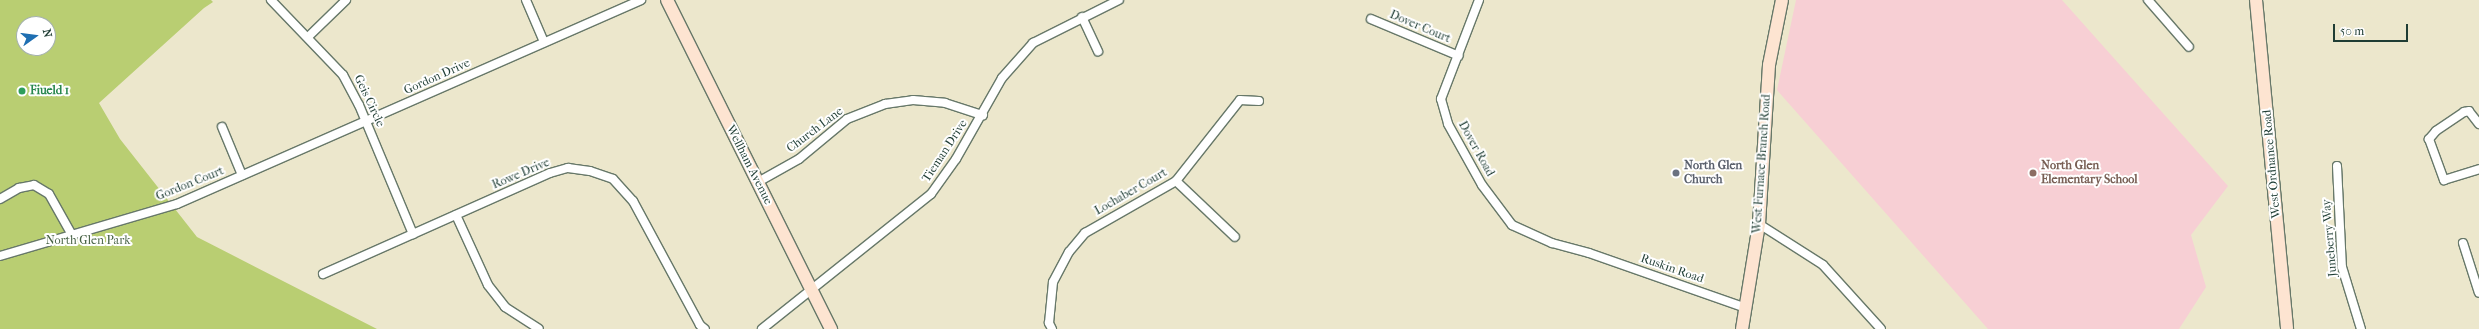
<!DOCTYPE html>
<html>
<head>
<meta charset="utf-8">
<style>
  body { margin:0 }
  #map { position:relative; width:2479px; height:329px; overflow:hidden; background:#ece7cc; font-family:"IM FELL French Canon",serif }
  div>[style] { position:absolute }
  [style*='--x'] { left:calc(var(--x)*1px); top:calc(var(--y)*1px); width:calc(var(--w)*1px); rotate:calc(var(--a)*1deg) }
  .built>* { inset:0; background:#f7cfd4 }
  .green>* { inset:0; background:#b9ce72 }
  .roads { filter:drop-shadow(1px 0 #677869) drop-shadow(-1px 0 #677869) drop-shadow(0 1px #677869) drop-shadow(0 -1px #677869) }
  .street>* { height:8px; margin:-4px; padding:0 4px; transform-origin:4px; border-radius:4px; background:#fff }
  .secondary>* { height:12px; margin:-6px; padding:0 6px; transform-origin:6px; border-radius:6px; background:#fde4d1 }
  .dots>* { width:11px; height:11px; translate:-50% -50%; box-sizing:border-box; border:2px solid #fff; border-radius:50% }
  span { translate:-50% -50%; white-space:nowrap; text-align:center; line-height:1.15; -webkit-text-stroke:4px #fff; paint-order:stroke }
  .street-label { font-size:12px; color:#1f3d34 }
  .leisure-label { font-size:12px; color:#27864d; font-weight:700 }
  .left { translate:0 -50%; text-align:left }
  .worship-label { font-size:12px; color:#5b616d; font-weight:700 }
  .education-label { font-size:12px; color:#785e54; font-weight:700 }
  .park-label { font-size:12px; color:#466144 }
  .north { position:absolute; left:16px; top:16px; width:40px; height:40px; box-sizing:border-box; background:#fff; border:1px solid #a5b1ae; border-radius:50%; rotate:76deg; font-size:11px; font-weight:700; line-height:16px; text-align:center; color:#1f3d34 }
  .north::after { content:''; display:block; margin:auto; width:14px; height:18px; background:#1f6fb2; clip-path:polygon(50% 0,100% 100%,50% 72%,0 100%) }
  .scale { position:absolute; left:2333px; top:24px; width:75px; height:18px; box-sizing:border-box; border:2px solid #1f3d34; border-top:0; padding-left:5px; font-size:12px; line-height:14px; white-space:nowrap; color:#1f3d34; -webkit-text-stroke:3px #fff; paint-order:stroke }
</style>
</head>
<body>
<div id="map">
  <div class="built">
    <i style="clip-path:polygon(1796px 0,2062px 0,2228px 186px,2191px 235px,2206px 287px,2179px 329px,1988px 329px,1777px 90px)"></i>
  </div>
  <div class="green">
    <i style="clip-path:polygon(evenodd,0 0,211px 0,213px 2px,204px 8px,99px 103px,120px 139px,197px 237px,377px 329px,0 329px,0 0,24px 24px,48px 24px,48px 48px,24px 48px,24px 24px)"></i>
  </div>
  <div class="roads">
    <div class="street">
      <i style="--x:271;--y:0;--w:104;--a:46.2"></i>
      <i style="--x:343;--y:75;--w:34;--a:62"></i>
      <i style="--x:359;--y:105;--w:140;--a:67.3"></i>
      <i style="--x:526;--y:0;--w:46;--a:66.8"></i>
      <i style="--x:1479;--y:0;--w:106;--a:111"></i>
      <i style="--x:1441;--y:99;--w:26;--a:74"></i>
      <i style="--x:1448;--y:124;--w:70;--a:60.9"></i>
      <i style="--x:1482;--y:185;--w:50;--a:53.1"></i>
      <i style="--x:1512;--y:225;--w:44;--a:24.2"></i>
      <i style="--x:1552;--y:243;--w:38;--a:15"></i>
      <i style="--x:1589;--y:253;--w:166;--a:19.3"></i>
      <i style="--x:2148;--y:0;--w:62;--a:48.9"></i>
      <i style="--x:1082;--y:17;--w:38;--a:65"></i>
      <i style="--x:1371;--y:19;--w:95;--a:22.8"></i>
      <i style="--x:308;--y:37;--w:53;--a:-44.2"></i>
      <i style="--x:2479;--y:124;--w:16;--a:-128"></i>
      <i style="--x:2469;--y:111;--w:5;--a:169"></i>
      <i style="--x:2464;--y:112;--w:34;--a:146"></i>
      <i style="--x:2436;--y:131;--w:11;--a:131"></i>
      <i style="--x:2429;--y:139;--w:44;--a:69.9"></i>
      <i style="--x:2444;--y:180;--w:37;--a:-17"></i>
      <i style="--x:222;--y:127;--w:52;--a:67.4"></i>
      <i style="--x:2337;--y:166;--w:101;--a:87.2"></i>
      <i style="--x:2342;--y:267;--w:65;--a:73"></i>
      <i style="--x:1176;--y:181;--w:81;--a:43.5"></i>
      <i style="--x:758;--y:182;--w:47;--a:-29.3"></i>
      <i style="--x:799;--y:159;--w:62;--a:-39.8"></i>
      <i style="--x:847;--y:119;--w:41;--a:-21.5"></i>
      <i style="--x:885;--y:104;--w:28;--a:-8"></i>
      <i style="--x:913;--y:100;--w:32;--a:5"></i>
      <i style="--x:945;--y:103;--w:40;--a:18"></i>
      <i style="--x:0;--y:199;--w:22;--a:-30"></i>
      <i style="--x:19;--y:188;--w:15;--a:-11"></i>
      <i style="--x:34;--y:185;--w:17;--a:31"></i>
      <i style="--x:49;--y:194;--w:47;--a:60.7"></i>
      <i style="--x:456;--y:215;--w:77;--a:65.4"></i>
      <i style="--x:488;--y:285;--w:28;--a:52"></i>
      <i style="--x:505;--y:307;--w:40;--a:32.9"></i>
      <i style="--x:1759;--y:224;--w:76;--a:32.6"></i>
      <i style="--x:1823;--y:265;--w:86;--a:47.8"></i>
      <i style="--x:2463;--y:243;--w:52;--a:72.3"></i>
      <i style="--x:0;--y:256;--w:184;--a:-16.4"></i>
      <i style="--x:177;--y:204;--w:507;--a:-23.73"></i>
      <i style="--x:323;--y:274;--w:248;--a:-24"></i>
      <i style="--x:550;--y:173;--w:19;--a:-16"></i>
      <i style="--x:568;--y:168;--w:22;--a:8"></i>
      <i style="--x:590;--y:171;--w:24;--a:19"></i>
      <i style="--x:613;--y:179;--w:30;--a:48"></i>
      <i style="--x:633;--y:201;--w:141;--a:61.6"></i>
      <i style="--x:700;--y:325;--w:6;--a:39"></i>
      <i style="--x:762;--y:329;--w:216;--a:-38.6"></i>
      <i style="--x:931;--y:194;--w:43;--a:-54.5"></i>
      <i style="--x:956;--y:159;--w:93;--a:-60.4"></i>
      <i style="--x:1002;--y:78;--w:47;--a:-48.5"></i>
      <i style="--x:1033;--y:43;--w:96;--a:-26.6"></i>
      <i style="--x:1052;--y:329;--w:7;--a:-117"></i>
      <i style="--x:1049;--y:323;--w:41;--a:-84.4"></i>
      <i style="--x:1053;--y:282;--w:34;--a:-62"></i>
      <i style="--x:1069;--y:252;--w:25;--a:-50"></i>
      <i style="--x:1085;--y:233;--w:105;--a:-29.7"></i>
      <i style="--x:1176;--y:181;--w:103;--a:-51.7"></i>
      <i style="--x:1240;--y:100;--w:19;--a:3"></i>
    </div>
    <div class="secondary">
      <i style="--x:667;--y:0;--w:368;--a:63.5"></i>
      <i style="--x:2256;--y:0;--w:330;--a:84.6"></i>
      <i style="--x:1742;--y:329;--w:106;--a:-80.8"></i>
      <i style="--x:1759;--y:224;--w:159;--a:-86.4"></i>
      <i style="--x:1769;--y:65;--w:66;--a:-78.7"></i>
    </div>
  </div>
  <div class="dots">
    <i style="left:22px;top:91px;background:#2e9e5b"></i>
    <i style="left:1676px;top:173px;background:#6b7280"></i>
    <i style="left:2033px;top:173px;background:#8d6e63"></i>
  </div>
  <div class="street-label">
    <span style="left:1420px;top:27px;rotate:23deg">Dover Court</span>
    <span style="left:437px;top:77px;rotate:-24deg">Gordon Drive</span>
    <span style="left:369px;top:101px;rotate:65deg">Geis Circle</span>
    <span style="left:815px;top:130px;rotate:-37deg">Church Lane</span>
    <span style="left:1476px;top:149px;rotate:61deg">Dover Road</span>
    <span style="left:945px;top:151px;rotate:-57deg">Tieman Drive</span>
    <span style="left:1762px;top:164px;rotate:-86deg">West Furnace Branch Road</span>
    <span style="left:2272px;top:164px;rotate:-95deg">West Ordnance Road</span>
    <span style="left:749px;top:165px;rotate:63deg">Wellham Avenue</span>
    <span style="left:521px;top:174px;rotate:-23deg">Rowe Drive</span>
    <span style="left:190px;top:184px;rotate:-22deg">Gordon Court</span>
    <span style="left:1131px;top:192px;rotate:-30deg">Lochaber Court</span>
    <span style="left:2330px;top:238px;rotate:-95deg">Juneberry Way</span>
    <span style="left:1672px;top:269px;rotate:19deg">Ruskin Road</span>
  </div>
  <div class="leisure-label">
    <span class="left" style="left:30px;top:91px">Fiueld 1</span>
  </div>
  <div class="worship-label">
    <span class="left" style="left:1684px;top:173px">North Glen<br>Church</span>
  </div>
  <div class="education-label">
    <span class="left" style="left:2041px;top:173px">North Glen<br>Elementary School</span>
  </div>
  <div class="park-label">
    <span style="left:88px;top:241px">North Glen Park</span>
  </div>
  <div class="north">N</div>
  <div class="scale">50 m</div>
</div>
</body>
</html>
